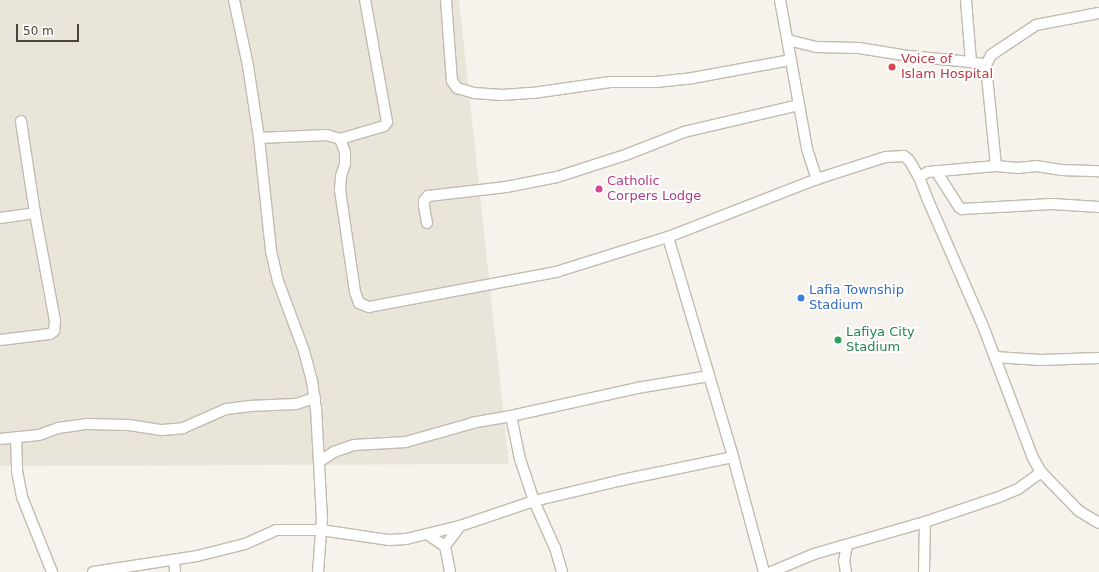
<!DOCTYPE html>
<html>
<head>
<meta charset="utf-8">
<style>
  body { margin:0 }
  #map { position:relative; width:1099px; height:572px; overflow:hidden; background:#f6f3ec; font-family:"DejaVu Sans",sans-serif }
  div>[style] { position:absolute }
  [style*='--x'] { left:calc(var(--x)*1px); top:calc(var(--y)*1px); width:calc(var(--w)*1px); rotate:calc(var(--a)*1deg) }
  .residential>* { inset:0; background:#eae5da }
  .roads { filter:drop-shadow(1px 0 #c2bbae) drop-shadow(-1px 0 #c2bbae) drop-shadow(0 1px #c2bbae) drop-shadow(0 -1px #c2bbae) }
  .minor>* { height:10px; margin:-5px; padding:0 5px; transform-origin:5px; border-radius:5px; background:#fff }
  .dots>* { width:11px; height:11px; translate:-50% -50%; box-sizing:border-box; border:2px solid #fff; border-radius:50% }
  span { translate:-50% -50%; white-space:nowrap; text-align:center; line-height:1.15; -webkit-text-stroke:4px #fff; paint-order:stroke }
  .health-label { font-size:13px; color:#be3a42 }
  .left { translate:0 -50%; text-align:left }
  .hotel-label { font-size:13px; color:#b23c85 }
  .shop-label { font-size:13px; color:#366cbe }
  .leisure-label { font-size:13px; color:#27864d }
  .scale { position:absolute; left:16px; top:24px; width:63px; height:18px; box-sizing:border-box; border:2px solid #4b4439; border-top:0; padding-left:5px; font-size:12px; line-height:14px; white-space:nowrap; color:#4b4439; -webkit-text-stroke:3px #fff; paint-order:stroke }
</style>
</head>
<body>
<div id="map">
  <div class="residential">
    <i style="clip-path:polygon(0 0,459px 0,509px 464px,0 466px)"></i>
  </div>
  <div class="roads">
    <div class="minor">
      <i style="--x:234;--y:0;--w:67;--a:78"></i>
      <i style="--x:248;--y:66;--w:73;--a:81.3"></i>
      <i style="--x:259;--y:138;--w:114;--a:83.9"></i>
      <i style="--x:271;--y:251;--w:31;--a:77"></i>
      <i style="--x:278;--y:281;--w:75;--a:69.6"></i>
      <i style="--x:304;--y:351;--w:31;--a:75"></i>
      <i style="--x:312;--y:381;--w:27;--a:82"></i>
      <i style="--x:316;--y:408;--w:110;--a:86.9"></i>
      <i style="--x:322;--y:518;--w:54;--a:94.2"></i>
      <i style="--x:446;--y:0;--w:81;--a:85.8"></i>
      <i style="--x:452;--y:81;--w:9;--a:54"></i>
      <i style="--x:457;--y:88;--w:18;--a:16"></i>
      <i style="--x:474;--y:93;--w:28;--a:4"></i>
      <i style="--x:502;--y:95;--w:31;--a:-4"></i>
      <i style="--x:533;--y:93;--w:78;--a:-8.1"></i>
      <i style="--x:610;--y:82;--w:46;--a:0"></i>
      <i style="--x:656;--y:82;--w:31;--a:-6"></i>
      <i style="--x:687;--y:79;--w:106;--a:-10.4"></i>
      <i style="--x:780;--y:0;--w:151;--a:79.7"></i>
      <i style="--x:807;--y:149;--w:32;--a:72"></i>
      <i style="--x:817;--y:179;--w:72;--a:-17.7"></i>
      <i style="--x:886;--y:157;--w:18;--a:-3"></i>
      <i style="--x:904;--y:156;--w:6;--a:39"></i>
      <i style="--x:909;--y:160;--w:20;--a:60"></i>
      <i style="--x:919;--y:177;--w:22;--a:69"></i>
      <i style="--x:927;--y:198;--w:140;--a:66.4"></i>
      <i style="--x:983;--y:326;--w:139;--a:69.3"></i>
      <i style="--x:1032;--y:456;--w:18;--a:61"></i>
      <i style="--x:1041;--y:472;--w:54;--a:45.7"></i>
      <i style="--x:1079;--y:511;--w:23;--a:31"></i>
      <i style="--x:966;--y:0;--w:62;--a:85.4"></i>
      <i style="--x:788;--y:40;--w:29;--a:14"></i>
      <i style="--x:816;--y:47;--w:43;--a:1.3"></i>
      <i style="--x:859;--y:48;--w:51;--a:9.1"></i>
      <i style="--x:909;--y:56;--w:62;--a:5.5"></i>
      <i style="--x:971;--y:62;--w:15;--a:11"></i>
      <i style="--x:259;--y:138;--w:68;--a:-2.5"></i>
      <i style="--x:327;--y:135;--w:14;--a:17"></i>
      <i style="--x:340;--y:139;--w:14;--a:69"></i>
      <i style="--x:345;--y:152;--w:12;--a:90"></i>
      <i style="--x:345;--y:164;--w:13;--a:108"></i>
      <i style="--x:341;--y:176;--w:14;--a:94"></i>
      <i style="--x:340;--y:190;--w:103;--a:81.6"></i>
      <i style="--x:355;--y:292;--w:12;--a:70"></i>
      <i style="--x:359;--y:303;--w:11;--a:22"></i>
      <i style="--x:369;--y:307;--w:190;--a:-10.6"></i>
      <i style="--x:556;--y:272;--w:117;--a:-17.4"></i>
      <i style="--x:668;--y:237;--w:160;--a:-21.3"></i>
      <i style="--x:340;--y:139;--w:46;--a:-16.5"></i>
      <i style="--x:384;--y:126;--w:5;--a:-53"></i>
      <i style="--x:387;--y:122;--w:124;--a:-100.2"></i>
      <i style="--x:996;--y:166;--w:101;--a:-95.7"></i>
      <i style="--x:986;--y:65;--w:11;--a:-63"></i>
      <i style="--x:991;--y:55;--w:54;--a:-33.7"></i>
      <i style="--x:1036;--y:25;--w:64;--a:-10.8"></i>
      <i style="--x:936;--y:171;--w:43;--a:57.4"></i>
      <i style="--x:959;--y:207;--w:4;--a:34"></i>
      <i style="--x:962;--y:209;--w:90;--a:-3.2"></i>
      <i style="--x:1052;--y:204;--w:47;--a:3.7"></i>
      <i style="--x:919;--y:177;--w:10;--a:-29"></i>
      <i style="--x:928;--y:172;--w:68;--a:-5"></i>
      <i style="--x:996;--y:166;--w:22;--a:5"></i>
      <i style="--x:1018;--y:168;--w:18;--a:-6"></i>
      <i style="--x:1036;--y:166;--w:25;--a:9"></i>
      <i style="--x:1061;--y:170;--w:38;--a:2"></i>
      <i style="--x:0;--y:218;--w:35;--a:-8"></i>
      <i style="--x:427;--y:223;--w:17;--a:-100"></i>
      <i style="--x:424;--y:206;--w:5;--a:-90"></i>
      <i style="--x:424;--y:201;--w:6;--a:-51"></i>
      <i style="--x:428;--y:196;--w:79;--a:-6.6"></i>
      <i style="--x:506;--y:187;--w:52;--a:-11.1"></i>
      <i style="--x:557;--y:177;--w:75;--a:-17.9"></i>
      <i style="--x:628;--y:154;--w:60;--a:-21.4"></i>
      <i style="--x:684;--y:132;--w:118;--a:-13.2"></i>
      <i style="--x:668;--y:237;--w:229;--a:73.5"></i>
      <i style="--x:733;--y:457;--w:119;--a:74.9"></i>
      <i style="--x:0;--y:340;--w:50;--a:-6.8"></i>
      <i style="--x:50;--y:334;--w:5;--a:-37"></i>
      <i style="--x:54;--y:331;--w:10;--a:-84"></i>
      <i style="--x:55;--y:321;--w:110;--a:-100.5"></i>
      <i style="--x:35;--y:213;--w:93;--a:-98.7"></i>
      <i style="--x:995;--y:357;--w:45;--a:3.8"></i>
      <i style="--x:1040;--y:360;--w:59;--a:-1.9"></i>
      <i style="--x:511;--y:416;--w:129;--a:-12.5"></i>
      <i style="--x:637;--y:388;--w:73;--a:-9.5"></i>
      <i style="--x:16;--y:438;--w:33;--a:88"></i>
      <i style="--x:17;--y:471;--w:26;--a:79"></i>
      <i style="--x:22;--y:497;--w:81;--a:68.2"></i>
      <i style="--x:0;--y:439;--w:39;--a:-6"></i>
      <i style="--x:39;--y:435;--w:20;--a:-20"></i>
      <i style="--x:58;--y:428;--w:28;--a:-8"></i>
      <i style="--x:86;--y:424;--w:43;--a:1.3"></i>
      <i style="--x:129;--y:425;--w:33;--a:9"></i>
      <i style="--x:162;--y:430;--w:21;--a:-5"></i>
      <i style="--x:183;--y:428;--w:47;--a:-23.8"></i>
      <i style="--x:226;--y:409;--w:23;--a:-7"></i>
      <i style="--x:249;--y:406;--w:47;--a:-2.4"></i>
      <i style="--x:296;--y:404;--w:20;--a:-18"></i>
      <i style="--x:427;--y:534;--w:22;--a:34"></i>
      <i style="--x:445;--y:546;--w:25;--a:-53"></i>
      <i style="--x:445;--y:546;--w:26;--a:79"></i>
      <i style="--x:174;--y:560;--w:12;--a:85"></i>
      <i style="--x:93;--y:572;--w:105;--a:-8.7"></i>
      <i style="--x:197;--y:556;--w:49;--a:-14"></i>
      <i style="--x:245;--y:544;--w:34;--a:-24"></i>
      <i style="--x:276;--y:530;--w:45;--a:0"></i>
      <i style="--x:321;--y:530;--w:69;--a:8.4"></i>
      <i style="--x:389;--y:540;--w:17;--a:-3"></i>
      <i style="--x:406;--y:539;--w:56;--a:-13.5"></i>
      <i style="--x:460;--y:526;--w:78;--a:-18.7"></i>
      <i style="--x:534;--y:501;--w:44;--a:-108.4"></i>
      <i style="--x:520;--y:459;--w:44;--a:-101.8"></i>
      <i style="--x:511;--y:416;--w:39;--a:170"></i>
      <i style="--x:473;--y:423;--w:70;--a:164.2"></i>
      <i style="--x:406;--y:442;--w:52;--a:176.7"></i>
      <i style="--x:354;--y:445;--w:21;--a:161"></i>
      <i style="--x:334;--y:452;--w:17;--a:147"></i>
      <i style="--x:562;--y:572;--w:25;--a:-106"></i>
      <i style="--x:555;--y:548;--w:51;--a:-114.1"></i>
      <i style="--x:534;--y:501;--w:90;--a:-13.4"></i>
      <i style="--x:622;--y:480;--w:113;--a:-11.7"></i>
      <i style="--x:771;--y:572;--w:47;--a:-22.7"></i>
      <i style="--x:814;--y:554;--w:116;--a:-16.1"></i>
      <i style="--x:925;--y:522;--w:78;--a:-18.7"></i>
      <i style="--x:999;--y:497;--w:21;--a:-23"></i>
      <i style="--x:1018;--y:489;--w:29;--a:-36"></i>
      <i style="--x:846;--y:572;--w:11;--a:-100"></i>
      <i style="--x:844;--y:561;--w:15;--a:-79"></i>
      <i style="--x:924;--y:572;--w:50;--a:-88.9"></i>
    </div>
  </div>
  <div class="dots">
    <i style="left:892px;top:67px;background:#e0444e"></i>
    <i style="left:599px;top:189px;background:#d1479c"></i>
    <i style="left:801px;top:298px;background:#3f7fe0"></i>
    <i style="left:838px;top:340px;background:#2e9e5b"></i>
  </div>
  <div class="health-label">
    <span class="left" style="left:901px;top:67px">Voice of<br>Islam Hospital</span>
  </div>
  <div class="hotel-label">
    <span class="left" style="left:607px;top:189px">Catholic<br>Corpers Lodge</span>
  </div>
  <div class="shop-label">
    <span class="left" style="left:809px;top:298px">Lafia Township<br>Stadium</span>
  </div>
  <div class="leisure-label">
    <span class="left" style="left:846px;top:340px">Lafiya City<br>Stadium</span>
  </div>
  <div class="scale">50 m</div>
</div>
</body>
</html>
